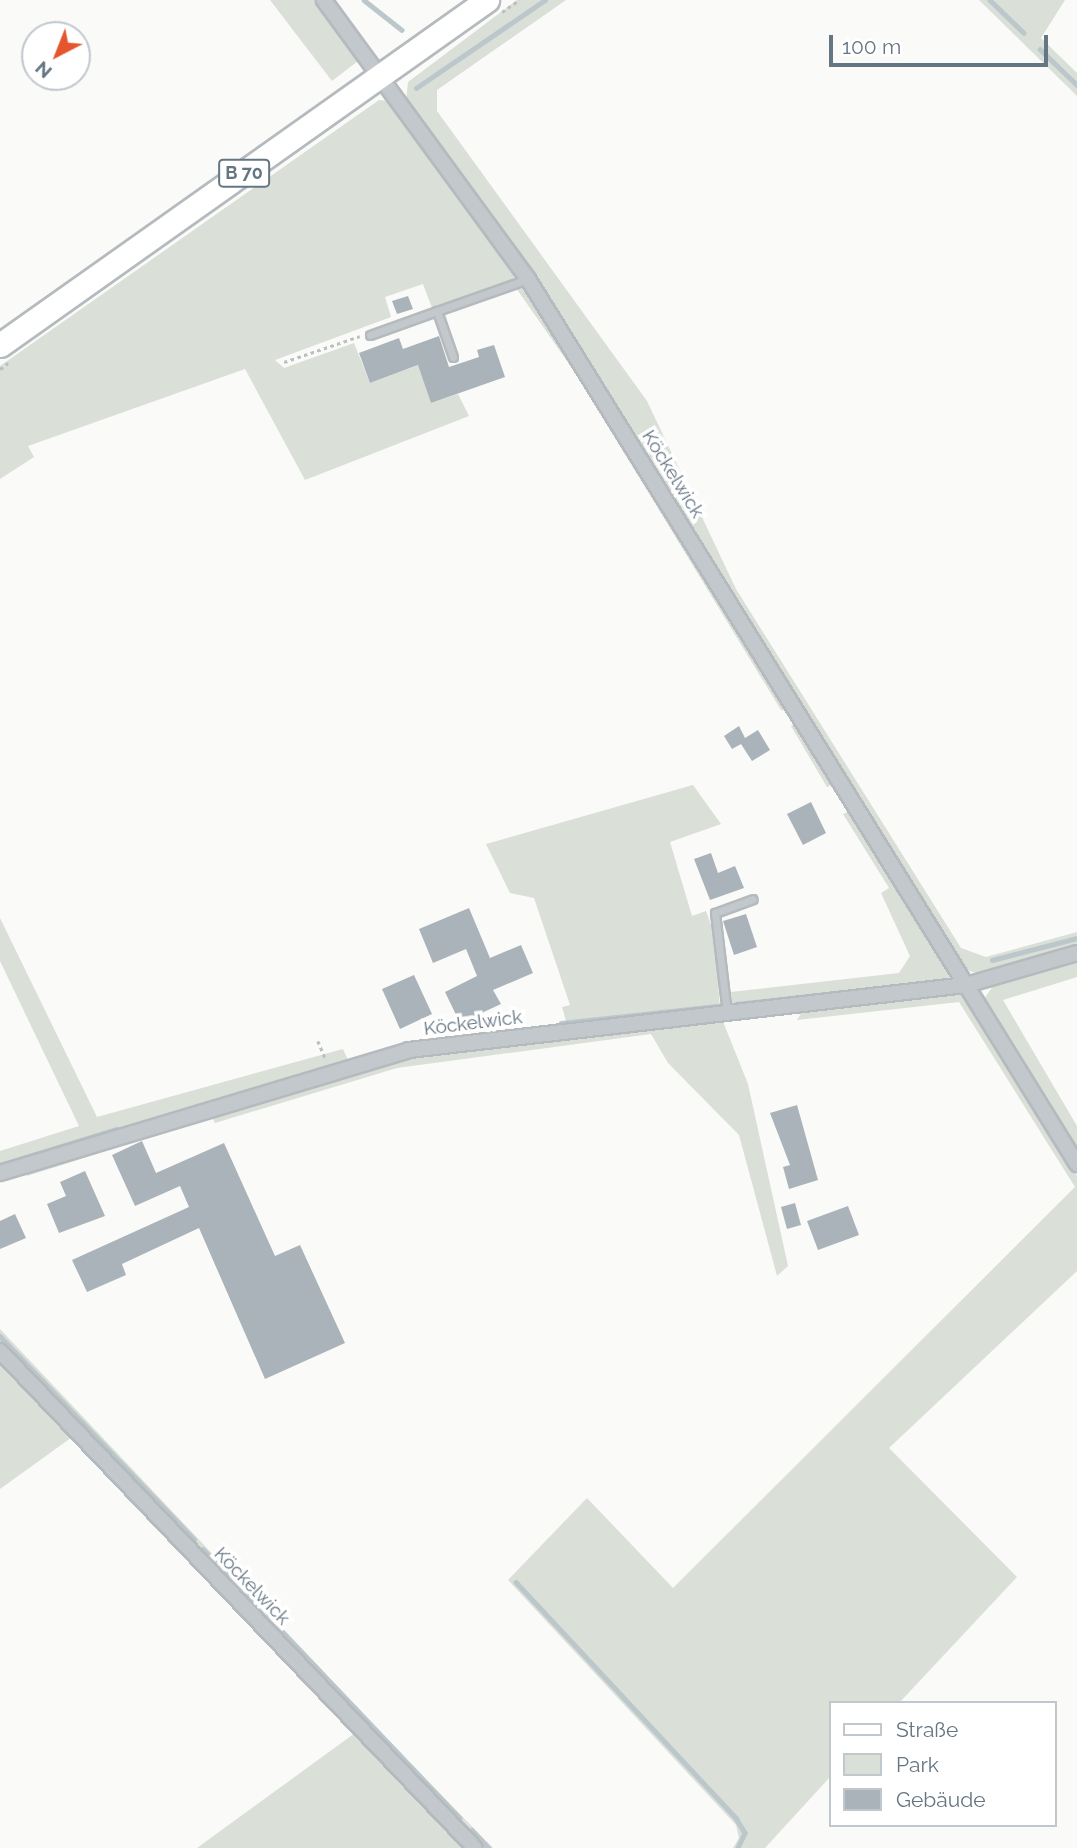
<!DOCTYPE html>
<html>
<head>
<meta charset="utf-8">
<style>
  body { margin:0 }
  #map { position:relative; width:1077px; height:1848px; overflow:hidden; background:#fafaf8; font-family:Raleway,sans-serif }
  div>[style] { position:absolute }
  [style*='--x'] { left:calc(var(--x)*1px); top:calc(var(--y)*1px); width:calc(var(--w)*1px); rotate:calc(var(--a)*1deg) }
  .green>* { inset:0; background:#dadfd7 }
  .stream>* { height:4.5px; margin:-2.25px; padding:0 2.25px; transform-origin:2.25px; border-radius:2.25px; background:#bbc7cb }
  .building>* { inset:0; background:#aab3b9 }
  .path>* { height:2.5px; margin-top:-1.25px; transform-origin:0; background:repeating-linear-gradient(90deg,#bbbfc2 0 3.5px,transparent 0 7px) }
  .roads { filter:drop-shadow(2px 0 #b5babe) drop-shadow(-2px 0 #b5babe) drop-shadow(0 2px #b5babe) drop-shadow(0 -2px #b5babe) }
  .service>* { height:7px; margin:-3.5px; padding:0 3.5px; transform-origin:3.5px; border-radius:3.5px; background:#c3c8cc }
  .minor>* { height:14px; margin:-7px; padding:0 7px; transform-origin:7px; border-radius:7px; background:#c3c8cc }
  .primary>* { height:23px; margin:-11.5px; padding:0 11.5px; transform-origin:11.5px; border-radius:11.5px; background:#fff }
  span { translate:-50% -50%; white-space:nowrap; text-align:center; line-height:1.15; -webkit-text-stroke:7px #fff; paint-order:stroke }
  .shield-label span { padding:2px 5px; background:#fff; border:2px solid; border-radius:5px; -webkit-text-stroke-width:0 }
  .shield-label { font-size:18px; color:#657683; font-weight:700 }
  .street-label { font-size:19px; color:#657683 }
  .legend { position:absolute; left:829px; top:1701px; width:228px; height:126px; box-sizing:border-box; background:#fff; border:2px solid #c1c8cd; margin:0; padding:9px 12px; list-style:none; font-size:21px; color:#657683 }
  .legend li { display:flex; align-items:center; gap:14px; height:35px }
  .legend b { width:35px; border:2px solid #c1c8cd }
  .north { position:absolute; left:21px; top:21px; width:70px; height:70px; box-sizing:border-box; background:#fff; border:2px solid #c1c8cd; border-radius:50%; rotate:222deg; font-size:19px; font-weight:700; line-height:28px; text-align:center; color:#657683 }
  .north::after { content:''; display:block; margin:auto; width:24px; height:32px; background:#e4572e; clip-path:polygon(50% 0,100% 100%,50% 72%,0 100%) }
  .scale { position:absolute; left:829px; top:35px; width:219px; height:32px; box-sizing:border-box; border:4px solid #657683; border-top:0; padding-left:9px; font-size:21px; line-height:24px; white-space:nowrap; color:#657683; -webkit-text-stroke:5px #fff; paint-order:stroke }
</style>
</head>
<body>
<div id="map">
  <div class="green">
    <i style="clip-path:polygon(270px 0,314px 0,358px 61px,332px 81px)"></i>
    <i style="clip-path:polygon(517px 0,566px 0,437px 90px,437px 111px,647px 401px,736px 589px,961px 948px,986px 957px,1077px 932px,1077px 948px,980px 974px,966px 970px,573px 334px,406px 101px,408px 82px)"></i>
    <i style="clip-path:polygon(979px 0,1065px 0,1041px 38px,1077px 73px,1077px 96px)"></i>
    <i style="clip-path:polygon(379px 100px,390px 101px,516px 275px,511px 281px,432px 308px,423px 284px,385px 297px,391px 317px,275px 360px,284px 368px,354px 343px,370px 383px,419px 365px,431px 403px,458px 394px,469px 416px,305px 480px,245px 369px,28px 446px,34px 457px,0 479px,0 366px)"></i>
    <i style="clip-path:polygon(516px 288px,527px 290px,789px 711px,781px 710px,576px 374px)"></i>
    <i style="clip-path:polygon(798px 722px,834px 784px,827px 787px,791px 726px)"></i>
    <i style="clip-path:polygon(693px 785px,721px 824px,670px 842px,692px 916px,706px 911px,715px 936px,720px 1010px,568px 1028px,562px 1007px,570px 1005px,534px 898px,510px 893px,486px 844px)"></i>
    <i style="clip-path:polygon(852px 810px,948px 968px,949px 980px,733px 1009px,731px 992px,899px 973px,910px 956px,881px 893px,889px 888px,843px 814px)"></i>
    <i style="clip-path:polygon(0 918px,97px 1117px,343px 1049px,349px 1062px,0 1169px,0 1151px,79px 1126px,0 961px)"></i>
    <i style="clip-path:polygon(1077px 959px,1077px 977px,1003px 1000px,1077px 1126px,1077px 1151px,984px 999px,995px 983px)"></i>
    <i style="clip-path:polygon(956px 993px,967px 997px,1077px 1176px,1077px 1271px,889px 1448px,1017px 1577px,899px 1703px,830px 1703px,830px 1777px,765px 1848px,733px 1848px,739px 1838px,736px 1825px,508px 1580px,587px 1498px,673px 1588px,1075px 1187px,959px 1002px,797px 1020px,804px 1009px)"></i>
    <i style="clip-path:polygon(722px 1019px,748px 1084px,788px 1266px,777px 1276px,739px 1135px,668px 1063px,651px 1034px,397px 1068px,215px 1123px,211px 1115px,390px 1061px,452px 1048px)"></i>
    <i style="clip-path:polygon(110px 1144px,112px 1149px,27px 1176px,26px 1172px)"></i>
    <i style="clip-path:polygon(0 1329px,408px 1761px,493px 1848px,479px 1848px,0 1344px)"></i>
    <i style="clip-path:polygon(0 1359px,75px 1435px,0 1489px)"></i>
    <i style="clip-path:polygon(355px 1733px,467px 1848px,197px 1848px)"></i>
  </div>
  <div class="stream">
    <i style="--x:364;--y:0;--w:48;--a:38.3"></i>
    <i style="--x:990;--y:0;--w:47;--a:44.1"></i>
    <i style="--x:1040;--y:49;--w:52;--a:44.2"></i>
    <i style="--x:416;--y:88;--w:156;--a:-34.3"></i>
    <i style="--x:992;--y:960;--w:88;--a:-14.5"></i>
    <i style="--x:736;--y:1004;--w:154;--a:-6.3"></i>
    <i style="--x:561;--y:1023;--w:157;--a:-6.2"></i>
    <i style="--x:0;--y:1165;--w:122;--a:-17.1"></i>
    <i style="--x:0;--y:1336;--w:281;--a:46.3"></i>
    <i style="--x:203;--y:1549;--w:93;--a:46.3"></i>
    <i style="--x:516;--y:1582;--w:323;--a:47"></i>
    <i style="--x:736;--y:1818;--w:17;--a:59"></i>
    <i style="--x:745;--y:1833;--w:17;--a:115"></i>
    <i style="--x:279;--y:1628;--w:262;--a:46.4"></i>
    <i style="--x:472;--y:1830;--w:25;--a:47"></i>
  </div>
  <div class="building">
    <i style="clip-path:polygon(408px 296px,413px 309px,397px 314px,392px 301px)"></i>
    <i style="clip-path:polygon(439px 336px,449px 367px,479px 357px,477px 350px,494px 345px,505px 377px,431px 403px,418px 365px,370px 383px,359px 353px,399px 338px,403px 349px)"></i>
    <i style="clip-path:polygon(739px 726px,745px 738px,758px 730px,770px 750px,752px 761px,741px 744px,732px 749px,724px 736px)"></i>
    <i style="clip-path:polygon(811px 802px,826px 833px,803px 845px,787px 814px)"></i>
    <i style="clip-path:polygon(711px 853px,718px 873px,735px 866px,744px 888px,710px 900px,694px 859px)"></i>
    <i style="clip-path:polygon(469px 908px,490px 958px,521px 945px,533px 973px,493px 990px,501px 1004px,460px 1023px,445px 992px,477px 976px,466px 949px,433px 963px,419px 929px)"></i>
    <i style="clip-path:polygon(746px 914px,757px 947px,734px 955px,723px 921px)"></i>
    <i style="clip-path:polygon(414px 975px,432px 1014px,400px 1029px,382px 989px)"></i>
    <i style="clip-path:polygon(797px 1105px,818px 1180px,789px 1189px,783px 1167px,790px 1165px,770px 1113px)"></i>
    <i style="clip-path:polygon(142px 1141px,156px 1173px,224px 1143px,275px 1256px,300px 1245px,345px 1343px,265px 1379px,199px 1228px,122px 1264px,126px 1275px,87px 1292px,72px 1260px,189px 1207px,180px 1186px,135px 1206px,112px 1155px)"></i>
    <i style="clip-path:polygon(85px 1171px,105px 1216px,59px 1233px,47px 1204px,66px 1196px,60px 1182px)"></i>
    <i style="clip-path:polygon(795px 1203px,801px 1225px,787px 1229px,781px 1207px)"></i>
    <i style="clip-path:polygon(848px 1206px,859px 1235px,818px 1250px,807px 1221px)"></i>
    <i style="clip-path:polygon(15px 1214px,26px 1238px,0 1249px,0 1221px)"></i>
  </div>
  <div class="path">
    <i style="--x:502;--y:12;--w:21;--a:-35"></i>
    <i style="--x:284;--y:362;--w:80;--a:-18.9"></i>
    <i style="--x:0;--y:369;--w:10;--a:-37"></i>
    <i style="--x:318;--y:1041;--w:21;--a:67"></i>
  </div>
  <div class="roads">
    <div class="service">
      <i style="--x:370;--y:335;--w:71;--a:-19.7"></i>
      <i style="--x:453;--y:357;--w:49;--a:-109.2"></i>
      <i style="--x:437;--y:311;--w:96;--a:-19.4"></i>
      <i style="--x:727;--y:1013;--w:101;--a:-96.8"></i>
      <i style="--x:715;--y:913;--w:40;--a:-20.2"></i>
    </div>
    <div class="minor">
      <i style="--x:1077;--y:953;--w:116;--a:163.9"></i>
      <i style="--x:966;--y:985;--w:211;--a:58.2"></i>
      <i style="--x:0;--y:1173;--w:427;--a:-16.7"></i>
      <i style="--x:409;--y:1050;--w:561;--a:-6.66"></i>
      <i style="--x:966;--y:985;--w:831;--a:-121.82"></i>
      <i style="--x:528;--y:279;--w:346;--a:-126.2"></i>
      <i style="--x:0;--y:1351;--w:687;--a:46.3"></i>
    </div>
    <div class="primary">
      <i style="--x:0;--y:345;--w:597;--a:-35.31"></i>
    </div>
  </div>
  <div class="shield-label">
    <span style="left:244px;top:173px">B 70</span>
  </div>
  <div class="street-label">
    <span style="left:673px;top:474px;rotate:58deg">Köckelwick</span>
    <span style="left:473px;top:1023px;rotate:-7deg">Köckelwick</span>
    <span style="left:252px;top:1586px;rotate:46deg">Köckelwick</span>
  </div>
  <ul class="legend">
  <li><b style="height:9px;background:#fff"></b>Straße</li>
  <li><b style="height:19px;background:#dadfd7"></b>Park</li>
  <li><b style="height:19px;background:#aab3b9"></b>Gebäude</li>
  </ul>
  <div class="north">N</div>
  <div class="scale">100 m</div>
</div>
</body>
</html>
